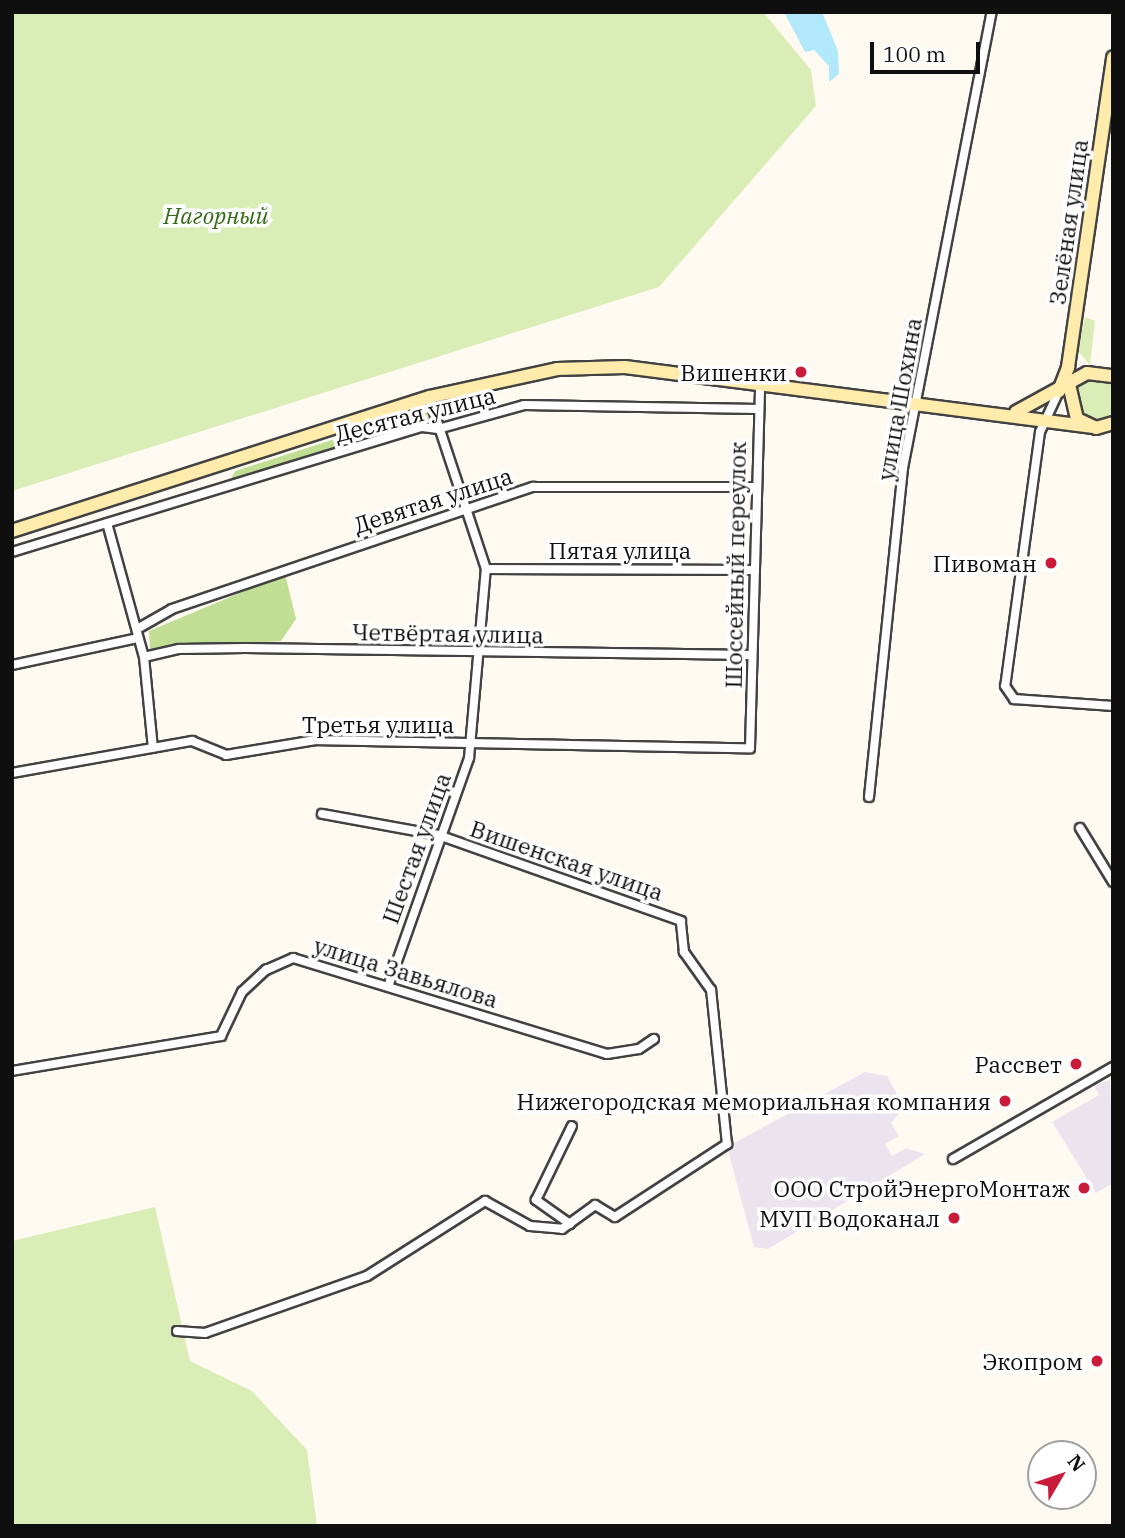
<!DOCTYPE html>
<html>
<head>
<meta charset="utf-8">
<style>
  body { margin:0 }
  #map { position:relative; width:1125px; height:1538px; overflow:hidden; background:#fffaf1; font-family:"IBM Plex Serif",serif }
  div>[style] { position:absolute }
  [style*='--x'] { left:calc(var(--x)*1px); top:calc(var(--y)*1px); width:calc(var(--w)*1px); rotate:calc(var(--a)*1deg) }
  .industrial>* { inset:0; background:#ebe3ee }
  .green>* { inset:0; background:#daedb6 }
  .round { border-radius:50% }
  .forest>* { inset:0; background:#c0df94 }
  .water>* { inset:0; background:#b1e9fb }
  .roads { filter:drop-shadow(2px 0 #424242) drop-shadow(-2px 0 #424242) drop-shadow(0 2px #424242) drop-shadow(0 -2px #424242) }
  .minor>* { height:8px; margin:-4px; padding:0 4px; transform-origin:4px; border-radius:4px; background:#fff }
  .secondary>* { height:12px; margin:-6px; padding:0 6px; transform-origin:6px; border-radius:6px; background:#ffebac }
  .dots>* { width:19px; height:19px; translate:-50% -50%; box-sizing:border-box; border:4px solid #fff; border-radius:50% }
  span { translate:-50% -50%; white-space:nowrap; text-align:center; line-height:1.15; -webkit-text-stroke:7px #fff; paint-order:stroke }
  .park-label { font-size:23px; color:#366c19; font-style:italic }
  .street-label { font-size:23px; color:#0f0f0f }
  .poi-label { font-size:23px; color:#0f0f0f }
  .right { translate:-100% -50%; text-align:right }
  .frame { position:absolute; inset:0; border:14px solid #0f0f0f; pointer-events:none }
  .north { position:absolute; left:1027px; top:1440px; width:70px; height:70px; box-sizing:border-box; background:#fff; border:2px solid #9f9f9f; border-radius:50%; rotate:51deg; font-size:19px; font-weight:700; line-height:28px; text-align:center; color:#0f0f0f }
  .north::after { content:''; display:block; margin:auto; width:24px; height:32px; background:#ca1b3b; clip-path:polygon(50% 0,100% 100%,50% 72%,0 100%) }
  .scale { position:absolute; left:870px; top:42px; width:110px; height:32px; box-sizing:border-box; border:4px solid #0f0f0f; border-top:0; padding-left:9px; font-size:21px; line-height:24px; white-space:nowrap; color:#0f0f0f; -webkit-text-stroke:5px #fff; paint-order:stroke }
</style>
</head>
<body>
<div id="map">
  <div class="industrial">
    <i style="clip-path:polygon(865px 1072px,887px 1076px,904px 1107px,891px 1123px,899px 1136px,885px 1144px,892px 1156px,906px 1148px,925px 1154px,768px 1249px,754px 1247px,727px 1147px)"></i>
    <i style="clip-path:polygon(1110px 1080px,1113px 1183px,1096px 1193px,1052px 1122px,1099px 1095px,1094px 1085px)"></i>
  </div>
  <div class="green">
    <i style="clip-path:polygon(12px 12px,763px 12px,811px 70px,816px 106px,659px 287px,12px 491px)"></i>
    <i style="clip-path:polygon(1085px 317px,1095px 321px,1090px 365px,1078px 351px)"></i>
    <i class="round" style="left:1075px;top:378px;width:42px;height:42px"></i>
    <i style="clip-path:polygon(155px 1207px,190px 1361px,252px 1391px,307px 1450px,317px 1526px,12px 1526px,12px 1241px)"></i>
  </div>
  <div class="forest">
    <i style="clip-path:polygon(428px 409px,430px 420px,230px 481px,235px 471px)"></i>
    <i style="clip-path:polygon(285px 574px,296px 619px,281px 641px,150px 649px,149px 631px)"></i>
  </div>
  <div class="water">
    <i style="clip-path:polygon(784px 12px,822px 12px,838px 51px,839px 74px,829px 82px,829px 66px,814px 50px,805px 52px)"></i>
  </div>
  <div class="roads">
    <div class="minor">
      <i style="--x:1059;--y:391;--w:45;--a:114.9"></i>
      <i style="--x:1040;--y:432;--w:256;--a:97.8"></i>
      <i style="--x:1005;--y:686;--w:16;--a:55"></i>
      <i style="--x:1014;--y:699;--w:99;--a:4"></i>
      <i style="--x:107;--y:523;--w:139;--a:74.6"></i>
      <i style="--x:144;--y:657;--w:91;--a:84.4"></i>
      <i style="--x:12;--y:552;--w:429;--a:-17"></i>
      <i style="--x:422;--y:427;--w:16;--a:7"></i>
      <i style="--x:438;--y:429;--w:89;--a:-15.6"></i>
      <i style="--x:524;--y:405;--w:234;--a:1"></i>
      <i style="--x:486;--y:569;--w:269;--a:0.2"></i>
      <i style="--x:137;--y:629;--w:40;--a:-29.7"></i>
      <i style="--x:172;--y:609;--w:381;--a:-18.7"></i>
      <i style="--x:533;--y:487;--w:224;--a:0"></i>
      <i style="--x:144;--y:657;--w:36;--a:-13"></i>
      <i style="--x:179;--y:649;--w:66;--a:-0.9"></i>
      <i style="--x:245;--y:648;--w:507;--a:0.79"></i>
      <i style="--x:12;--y:665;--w:129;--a:-12.1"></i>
      <i style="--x:12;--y:773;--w:183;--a:-10.1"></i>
      <i style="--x:192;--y:741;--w:37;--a:22"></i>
      <i style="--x:226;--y:755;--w:91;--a:-9.5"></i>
      <i style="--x:316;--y:740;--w:434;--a:1.1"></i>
      <i style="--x:750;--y:748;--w:365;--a:-88.4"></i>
      <i style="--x:869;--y:797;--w:331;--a:-84.1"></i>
      <i style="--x:903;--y:468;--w:465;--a:-79"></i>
      <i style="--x:1080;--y:828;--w:63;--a:58.6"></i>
      <i style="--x:389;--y:984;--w:240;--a:-70.5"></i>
      <i style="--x:469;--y:758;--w:190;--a:-84.9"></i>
      <i style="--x:486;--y:569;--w:181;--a:-108.3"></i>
      <i style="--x:12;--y:1071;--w:212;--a:-9.5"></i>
      <i style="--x:221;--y:1036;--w:49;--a:-64.5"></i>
      <i style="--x:242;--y:992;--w:33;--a:-43"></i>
      <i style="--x:266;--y:970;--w:30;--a:-24"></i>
      <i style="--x:293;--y:958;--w:328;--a:17"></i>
      <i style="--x:607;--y:1054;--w:32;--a:-9"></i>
      <i style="--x:639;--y:1049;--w:18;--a:-34"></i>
      <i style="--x:953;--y:1159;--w:185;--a:-29.9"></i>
      <i style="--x:570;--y:1224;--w:42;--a:-144.8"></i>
      <i style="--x:536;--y:1200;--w:82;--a:-64.1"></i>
      <i style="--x:177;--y:1331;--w:28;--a:4"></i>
      <i style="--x:205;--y:1333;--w:172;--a:-19.4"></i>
      <i style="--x:367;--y:1276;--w:140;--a:-32.4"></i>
      <i style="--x:485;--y:1201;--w:51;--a:29.1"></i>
      <i style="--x:530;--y:1226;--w:32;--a:5"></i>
      <i style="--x:562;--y:1229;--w:41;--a:-36"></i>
      <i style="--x:595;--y:1205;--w:23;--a:31"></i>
      <i style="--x:615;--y:1217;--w:134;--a:-33.1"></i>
      <i style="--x:727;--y:1144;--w:155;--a:-95.9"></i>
      <i style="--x:711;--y:990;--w:47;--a:-125.4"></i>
      <i style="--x:684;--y:952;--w:31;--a:-96"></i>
      <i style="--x:681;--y:921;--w:258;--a:-160.5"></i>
      <i style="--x:438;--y:835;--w:118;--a:-169.7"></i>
    </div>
    <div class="secondary">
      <i style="--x:1068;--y:380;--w:40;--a:77"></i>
      <i style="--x:1077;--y:419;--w:21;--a:25"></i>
      <i style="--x:1096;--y:428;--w:18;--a:-16"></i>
      <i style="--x:1059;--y:391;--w:26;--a:-69"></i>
      <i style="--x:1068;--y:367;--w:313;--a:-81.7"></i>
      <i style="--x:1016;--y:412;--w:81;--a:-28.8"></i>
      <i style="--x:1087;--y:373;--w:26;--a:7"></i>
      <i style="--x:12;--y:531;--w:438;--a:-17.8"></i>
      <i style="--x:429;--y:397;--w:131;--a:-12.3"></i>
      <i style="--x:557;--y:369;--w:68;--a:-1.7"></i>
      <i style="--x:625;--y:367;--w:470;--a:7.3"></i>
    </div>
  </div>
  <div class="dots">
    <i style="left:801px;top:372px;background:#ca1b3b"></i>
    <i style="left:1051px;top:563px;background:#ca1b3b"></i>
    <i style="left:1076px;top:1064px;background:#ca1b3b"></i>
    <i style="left:1005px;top:1101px;background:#ca1b3b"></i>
    <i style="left:1084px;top:1188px;background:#ca1b3b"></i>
    <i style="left:954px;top:1218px;background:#ca1b3b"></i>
    <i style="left:1097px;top:1361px;background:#ca1b3b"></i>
  </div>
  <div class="park-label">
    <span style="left:216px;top:215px">Нагорный</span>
  </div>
  <div class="street-label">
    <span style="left:1068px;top:222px;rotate:-82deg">Зелёная улица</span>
    <span style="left:899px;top:399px;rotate:-80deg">улица Шохина</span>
    <span style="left:415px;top:414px;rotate:-14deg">Десятая улица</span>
    <span style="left:433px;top:500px;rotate:-18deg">Девятая улица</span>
    <span style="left:620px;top:550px">Пятая улица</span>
    <span style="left:735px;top:565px;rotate:-89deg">Шоссейный переулок</span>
    <span style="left:448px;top:633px;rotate:1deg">Четвёртая улица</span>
    <span style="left:378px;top:724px">Третья улица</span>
    <span style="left:416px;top:848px;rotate:-70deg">Шестая улица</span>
    <span style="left:567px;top:860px;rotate:19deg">Вишенская улица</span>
    <span style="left:406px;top:972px;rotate:17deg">улица Завьялова</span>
  </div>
  <div class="poi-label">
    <span class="right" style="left:787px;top:372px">Вишенки</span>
    <span class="right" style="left:1037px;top:563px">Пивоман</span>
    <span class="right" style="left:1062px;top:1064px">Рассвет</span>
    <span class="right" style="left:991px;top:1101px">Нижегородская мемориальная компания</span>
    <span class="right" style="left:1070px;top:1188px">ООО СтройЭнергоМонтаж</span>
    <span class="right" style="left:940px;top:1218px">МУП Водоканал</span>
    <span class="right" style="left:1083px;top:1361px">Экопром</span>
  </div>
  <div class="frame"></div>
  <div class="north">N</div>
  <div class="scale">100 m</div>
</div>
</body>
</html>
